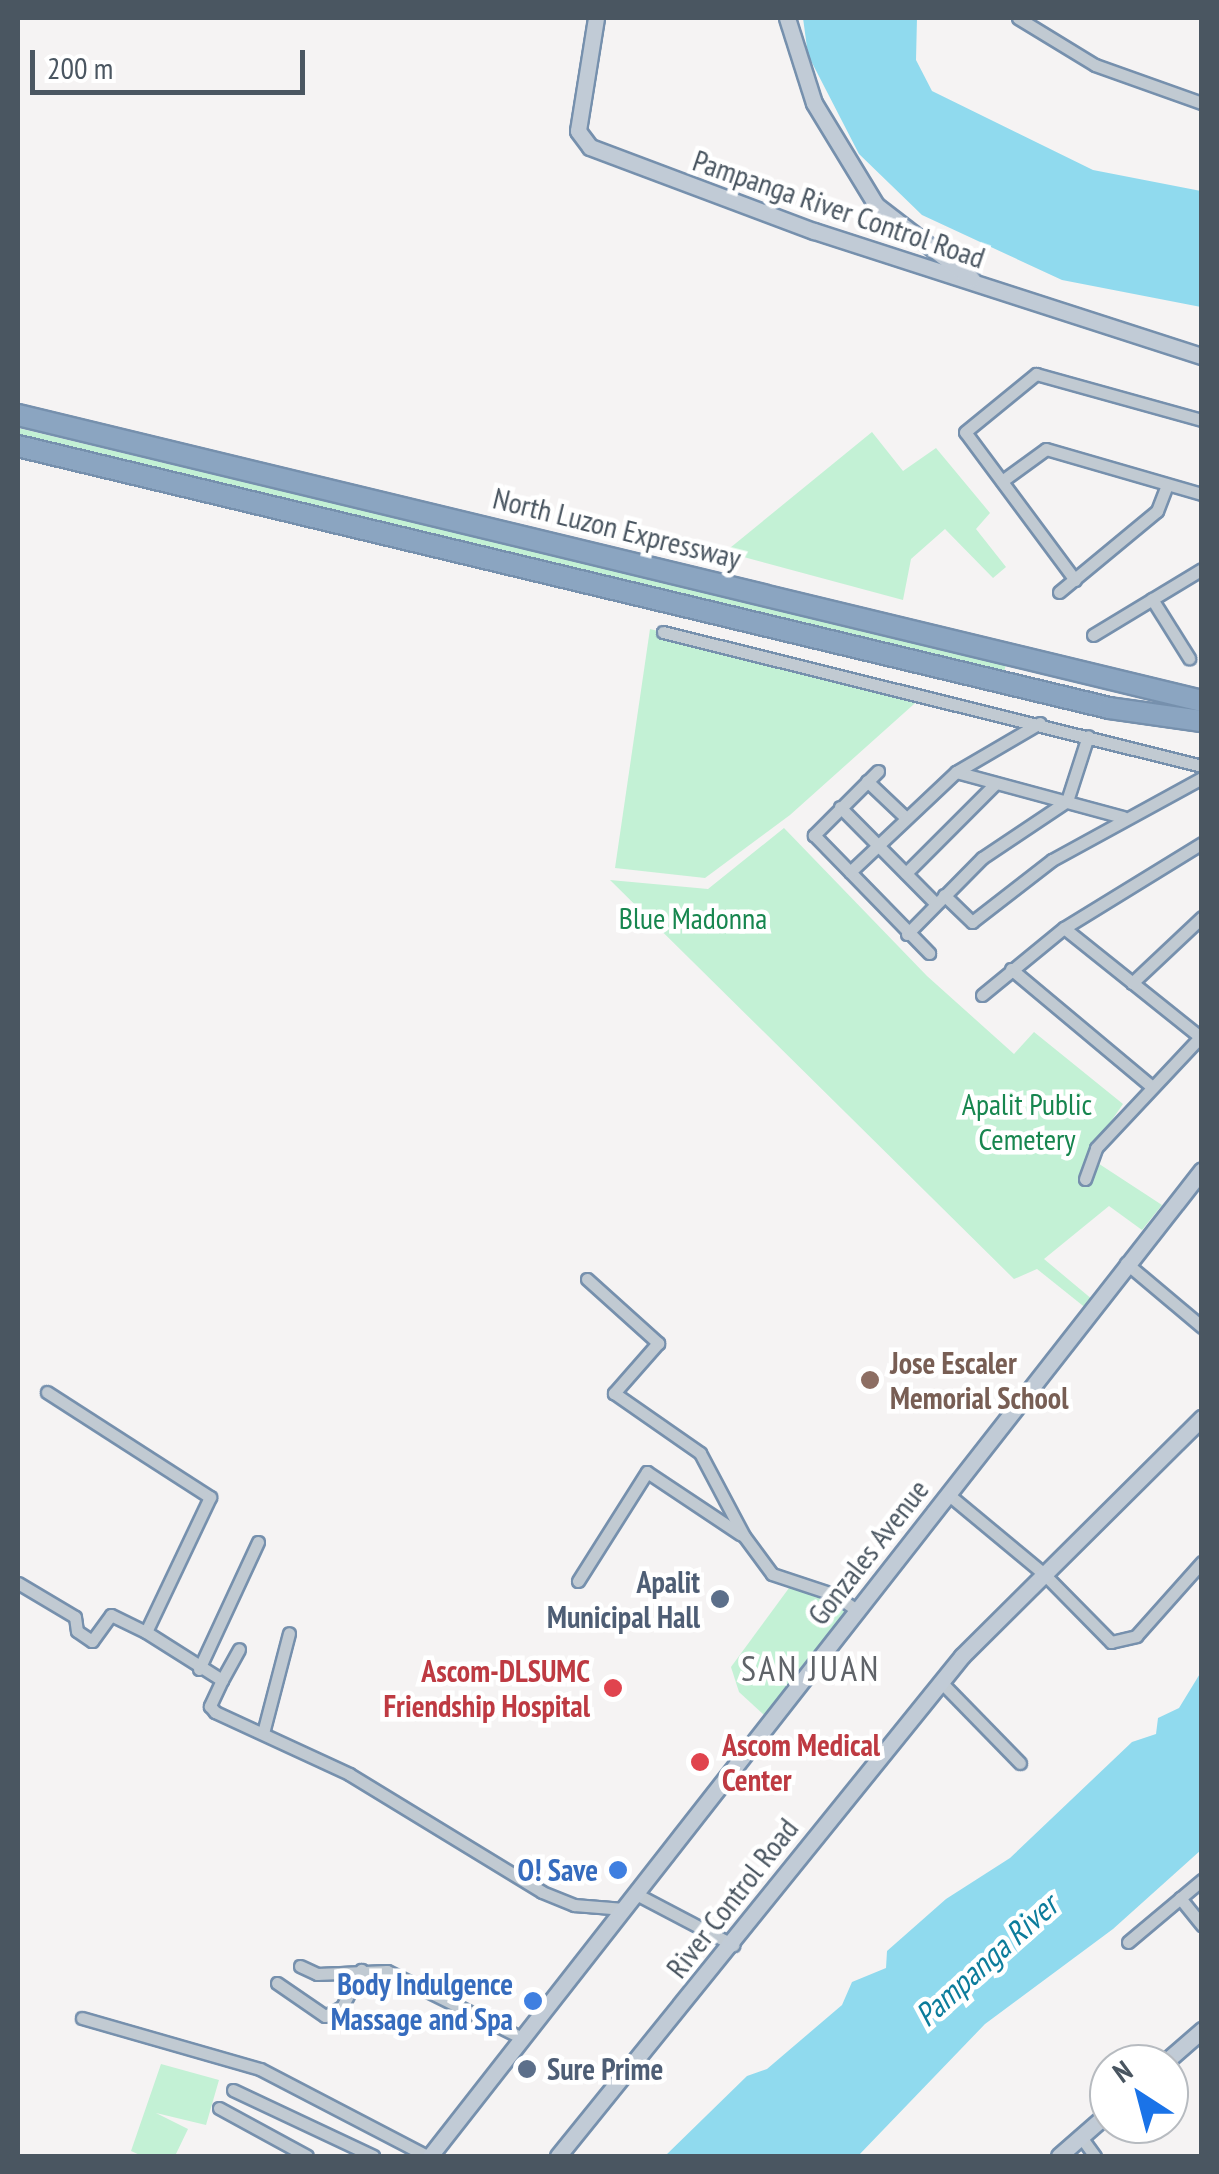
<!DOCTYPE html>
<html>
<head>
<meta charset="utf-8">
<style>
  body { margin:0 }
  #map { position:relative; width:1219px; height:2174px; overflow:hidden; background:#f5f3f3; font-family:"PT Sans Narrow",sans-serif }
  div>[style] { position:absolute }
  [style*='--x'] { left:calc(var(--x)*1px); top:calc(var(--y)*1px); width:calc(var(--w)*1px); rotate:calc(var(--a)*1deg) }
  .green>* { inset:0; background:#c3f1d5 }
  .water>* { inset:0; background:#90daee }
  .roads { filter:drop-shadow(2px 0 #7690ad) drop-shadow(-2px 0 #7690ad) drop-shadow(0 2px #7690ad) drop-shadow(0 -2px #7690ad) }
  .street>* { height:11px; margin:-5.5px; padding:0 5.5px; transform-origin:5.5px; border-radius:5.5px; background:#c1cad2 }
  .secondary>* { height:15px; margin:-7.5px; padding:0 7.5px; transform-origin:7.5px; border-radius:7.5px; background:#c1cbd6 }
  .highway>* { height:20px; margin:-10px; padding:0 10px; transform-origin:10px; border-radius:10px; background:#8ba5c1 }
  .dots>* { width:28px; height:28px; translate:-50% -50%; box-sizing:border-box; border:5px solid #fff; border-radius:50% }
  span { translate:-50% -50%; white-space:nowrap; text-align:center; line-height:1.15; -webkit-text-stroke:9px #fff; paint-order:stroke }
  .street-label { font-size:30px; color:#4a5661 }
  .park-label { font-size:30px; color:#17864f }
  .education-label { font-size:30px; color:#785e54; font-weight:700 }
  .left { translate:0 -50%; text-align:left }
  .service-label { font-size:30px; color:#4e5e75; font-weight:700 }
  .right { translate:-100% -50%; text-align:right }
  .health-label { font-size:30px; color:#be3a42; font-weight:700 }
  .shop-label { font-size:30px; color:#366cbe; font-weight:700 }
  .water-label { font-size:32px; color:#0c7c9b; font-style:italic }
  .quarter-label { font-size:35px; color:#5f6368; letter-spacing:2.5px }
  .frame { position:absolute; inset:0; border:20px solid #4a5661; pointer-events:none }
  .north { position:absolute; left:1089px; top:2044px; width:100px; height:100px; box-sizing:border-box; background:#fff; border:2px solid #b7bbc0; border-radius:50%; rotate:324deg; font-size:28px; font-weight:700; line-height:40px; text-align:center; color:#4a5661 }
  .north::after { content:''; display:block; margin:auto; width:35px; height:45px; background:#1a73e8; clip-path:polygon(50% 0,100% 100%,50% 72%,0 100%) }
  .scale { position:absolute; left:30px; top:50px; width:275px; height:45px; box-sizing:border-box; border:5px solid #4a5661; border-top:0; padding-left:12px; font-size:30px; line-height:35px; white-space:nowrap; color:#4a5661; -webkit-text-stroke:8px #fff; paint-order:stroke }
</style>
</head>
<body>
<div id="map">
  <div class="green">
    <i style="clip-path:polygon(18px 428px,1006px 664px,1004px 672px,18px 436px)"></i>
    <i style="clip-path:polygon(872px 432px,903px 471px,936px 448px,990px 513px,976px 529px,1006px 567px,993px 578px,945px 529px,911px 559px,903px 600px,725px 552px)"></i>
    <i style="clip-path:polygon(650px 629px,923px 696px,790px 815px,705px 878px,615px 868px)"></i>
    <i style="clip-path:polygon(784px 828px,927px 976px,1014px 1054px,1034px 1032px,1123px 1104px,1087px 1156px,1162px 1205px,1142px 1230px,1109px 1206px,1044px 1259px,1093px 1300px,1087px 1309px,1037px 1269px,1014px 1279px,610px 880px,708px 889px)"></i>
    <i style="clip-path:polygon(789px 1588px,824px 1596px,846px 1611px,764px 1715px,739px 1692px,731px 1667px)"></i>
    <i style="clip-path:polygon(161px 2064px,219px 2080px,206px 2125px,156px 2113px,188px 2129px,175px 2156px,142px 2156px,131px 2151px)"></i>
  </div>
  <div class="water">
    <i style="clip-path:polygon(803px 18px,917px 18px,916px 60px,932px 91px,1093px 170px,1201px 191px,1201px 307px,1062px 280px,922px 215px,859px 154px,808px 55px)"></i>
    <i style="clip-path:polygon(1201px 1672px,1201px 1850px,1113px 1929px,985px 2024px,858px 2156px,665px 2156px,747px 2076px,767px 2069px,842px 2005px,852px 1982px,886px 1968px,887px 1951px,946px 1899px,1010px 1858px,1132px 1742px,1156px 1734px,1158px 1718px,1179px 1708px)"></i>
  </div>
  <div class="roads">
    <div class="street">
      <i style="--x:1018;--y:18;--w:90;--a:31.4"></i>
      <i style="--x:1095;--y:65;--w:114;--a:19.6"></i>
      <i style="--x:1002;--y:481;--w:54;--a:-36"></i>
      <i style="--x:1046;--y:449;--w:162;--a:16.1"></i>
      <i style="--x:1075;--y:580;--w:184;--a:-126.6"></i>
      <i style="--x:965;--y:432;--w:92;--a:-39.2"></i>
      <i style="--x:1036;--y:374;--w:172;--a:15.5"></i>
      <i style="--x:1059;--y:592;--w:127;--a:-39.6"></i>
      <i style="--x:1157;--y:511;--w:28;--a:-69"></i>
      <i style="--x:1152;--y:599;--w:70;--a:57.9"></i>
      <i style="--x:663;--y:632;--w:555;--a:13.96"></i>
      <i style="--x:1093;--y:635;--w:127;--a:-31.2"></i>
      <i style="--x:878;--y:771;--w:91;--a:135"></i>
      <i style="--x:814;--y:835;--w:165;--a:45.7"></i>
      <i style="--x:956;--y:772;--w:173;--a:15.1"></i>
      <i style="--x:867;--y:781;--w:52;--a:43.5"></i>
      <i style="--x:840;--y:807;--w:135;--a:45.3"></i>
      <i style="--x:850;--y:872;--w:146;--a:-43.3"></i>
      <i style="--x:956;--y:772;--w:97;--a:-30.3"></i>
      <i style="--x:906;--y:873;--w:127;--a:-45"></i>
      <i style="--x:944;--y:895;--w:39;--a:44"></i>
      <i style="--x:972;--y:922;--w:101;--a:-37.8"></i>
      <i style="--x:1052;--y:860;--w:171;--a:-28.7"></i>
      <i style="--x:1064;--y:928;--w:174;--a:38.7"></i>
      <i style="--x:907;--y:934;--w:107;--a:-45.4"></i>
      <i style="--x:982;--y:858;--w:102;--a:-33.8"></i>
      <i style="--x:1067;--y:801;--w:68;--a:-72.1"></i>
      <i style="--x:1011;--y:969;--w:182;--a:39.9"></i>
      <i style="--x:1132;--y:983;--w:96;--a:-43.3"></i>
      <i style="--x:982;--y:995;--w:106;--a:-39.3"></i>
      <i style="--x:1064;--y:928;--w:162;--a:-31.6"></i>
      <i style="--x:1085;--y:1179;--w:33;--a:-70"></i>
      <i style="--x:1096;--y:1148;--w:155;--a:-46.8"></i>
      <i style="--x:1126;--y:1263;--w:99;--a:40.1"></i>
      <i style="--x:587;--y:1279;--w:96;--a:42"></i>
      <i style="--x:658;--y:1343;--w:67;--a:131.3"></i>
      <i style="--x:614;--y:1393;--w:105;--a:34.9"></i>
      <i style="--x:700;--y:1453;--w:94;--a:62.1"></i>
      <i style="--x:744;--y:1536;--w:47;--a:53.6"></i>
      <i style="--x:772;--y:1574;--w:66;--a:18.4"></i>
      <i style="--x:835;--y:1595;--w:28;--a:35"></i>
      <i style="--x:47;--y:1392;--w:194;--a:32.8"></i>
      <i style="--x:210;--y:1497;--w:149;--a:115.4"></i>
      <i style="--x:949;--y:1495;--w:122;--a:39.7"></i>
      <i style="--x:1043;--y:1573;--w:97;--a:45.4"></i>
      <i style="--x:1111;--y:1642;--w:26;--a:-13"></i>
      <i style="--x:1136;--y:1636;--w:99;--a:-48.3"></i>
      <i style="--x:578;--y:1581;--w:129;--a:-57.7"></i>
      <i style="--x:647;--y:1472;--w:112;--a:33.7"></i>
      <i style="--x:18;--y:1583;--w:66;--a:30.8"></i>
      <i style="--x:75;--y:1617;--w:14;--a:82"></i>
      <i style="--x:77;--y:1631;--w:18;--a:34"></i>
      <i style="--x:92;--y:1641;--w:32;--a:-54"></i>
      <i style="--x:111;--y:1615;--w:39;--a:26"></i>
      <i style="--x:146;--y:1632;--w:90;--a:32.3"></i>
      <i style="--x:222;--y:1680;--w:29;--a:115"></i>
      <i style="--x:210;--y:1706;--w:8;--a:50"></i>
      <i style="--x:215;--y:1712;--w:148;--a:24.8"></i>
      <i style="--x:349;--y:1774;--w:226;--a:31.4"></i>
      <i style="--x:542;--y:1892;--w:35;--a:22"></i>
      <i style="--x:574;--y:1905;--w:50;--a:4.6"></i>
      <i style="--x:199;--y:1669;--w:140;--a:-65.1"></i>
      <i style="--x:222;--y:1680;--w:35;--a:-61"></i>
      <i style="--x:941;--y:1682;--w:113;--a:45.7"></i>
      <i style="--x:263;--y:1733;--w:103;--a:-75.4"></i>
      <i style="--x:636;--y:1894;--w:110;--a:27.7"></i>
      <i style="--x:1180;--y:1898;--w:35;--a:51"></i>
      <i style="--x:1128;--y:1942;--w:97;--a:-40"></i>
      <i style="--x:300;--y:1966;--w:19;--a:25"></i>
      <i style="--x:317;--y:1974;--w:70;--a:-2.5"></i>
      <i style="--x:387;--y:1971;--w:151;--a:26.4"></i>
      <i style="--x:277;--y:1983;--w:58;--a:34.5"></i>
      <i style="--x:325;--y:2016;--w:19;--a:-28"></i>
      <i style="--x:342;--y:2007;--w:42;--a:-62.8"></i>
      <i style="--x:82;--y:2018;--w:185;--a:16"></i>
      <i style="--x:260;--y:2069;--w:188;--a:27.5"></i>
      <i style="--x:233;--y:2090;--w:155;--a:25.2"></i>
      <i style="--x:219;--y:2108;--w:100;--a:28.6"></i>
      <i style="--x:1081;--y:2137;--w:24;--a:54"></i>
    </div>
    <div class="secondary">
      <i style="--x:596;--y:18;--w:114;--a:99.1"></i>
      <i style="--x:578;--y:131;--w:20;--a:53"></i>
      <i style="--x:590;--y:147;--w:239;--a:20.6"></i>
      <i style="--x:814;--y:231;--w:408;--a:17.9"></i>
      <i style="--x:787;--y:18;--w:89;--a:72.4"></i>
      <i style="--x:814;--y:103;--w:119;--a:58.7"></i>
      <i style="--x:876;--y:205;--w:121;--a:37.6"></i>
      <i style="--x:1163;--y:2064;--w:52;--a:-41.1"></i>
      <i style="--x:430;--y:2156;--w:1252;--a:-51.94"></i>
      <i style="--x:558;--y:2156;--w:643;--a:-51.06"></i>
      <i style="--x:962;--y:1656;--w:338;--a:-44.8"></i>
      <i style="--x:1059;--y:2156;--w:67;--a:-41.3"></i>
    </div>
    <div class="highway">
      <i style="--x:18;--y:415;--w:1218;--a:13.58"></i>
      <i style="--x:18;--y:446;--w:1122;--a:13.5"></i>
      <i style="--x:1109;--y:708;--w:94;--a:8"></i>
    </div>
  </div>
  <div class="dots">
    <i style="left:870px;top:1380px;background:#8d6e63"></i>
    <i style="left:720px;top:1599px;background:#5c6f8a"></i>
    <i style="left:613px;top:1688px;background:#e0444e"></i>
    <i style="left:700px;top:1762px;background:#e0444e"></i>
    <i style="left:618px;top:1870px;background:#3f7fe0"></i>
    <i style="left:533px;top:2001px;background:#3f7fe0"></i>
    <i style="left:527px;top:2069px;background:#5c6f8a"></i>
  </div>
  <div class="street-label">
    <span style="left:839px;top:209px;rotate:19deg">Pampanga River Control Road</span>
    <span style="left:617px;top:528px;rotate:14deg">North Luzon Expressway</span>
    <span style="left:868px;top:1552px;rotate:-52deg">Gonzales Avenue</span>
    <span style="left:732px;top:1898px;rotate:-52deg">River Control Road</span>
  </div>
  <div class="park-label">
    <span style="left:693px;top:918px">Blue Madonna</span>
    <span style="left:1027px;top:1121px">Apalit Public<br>Cemetery</span>
  </div>
  <div class="education-label">
    <span class="left" style="left:890px;top:1380px">Jose Escaler<br>Memorial School</span>
  </div>
  <div class="service-label">
    <span class="right" style="left:700px;top:1599px">Apalit<br>Municipal Hall</span>
    <span class="left" style="left:547px;top:2069px">Sure Prime</span>
  </div>
  <div class="health-label">
    <span class="right" style="left:590px;top:1688px">Ascom-DLSUMC<br>Friendship Hospital</span>
    <span class="left" style="left:722px;top:1762px">Ascom Medical<br>Center</span>
  </div>
  <div class="shop-label">
    <span class="right" style="left:598px;top:1870px">O! Save</span>
    <span class="right" style="left:513px;top:2001px">Body Indulgence<br>Massage and Spa</span>
  </div>
  <div class="water-label">
    <span style="left:986px;top:1960px;rotate:-42deg">Pampanga River</span>
  </div>
  <div class="quarter-label">
    <span style="left:811px;top:1668px">SAN JUAN</span>
  </div>
  <div class="frame"></div>
  <div class="north">N</div>
  <div class="scale">200 m</div>
</div>
</body>
</html>
